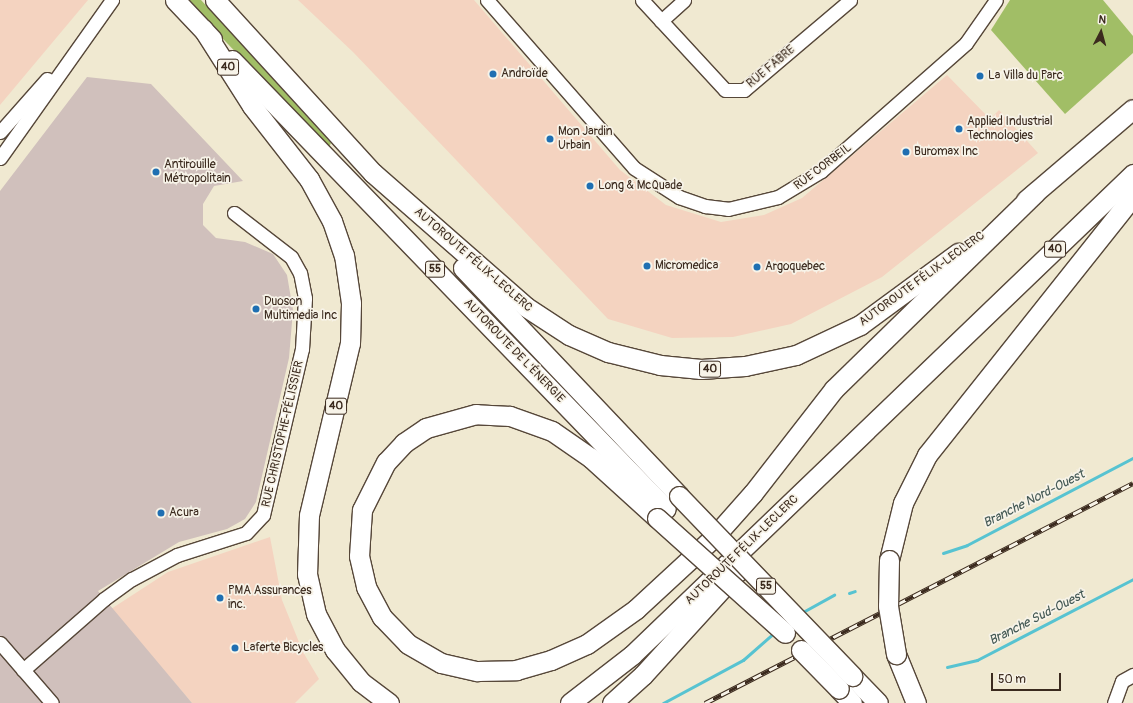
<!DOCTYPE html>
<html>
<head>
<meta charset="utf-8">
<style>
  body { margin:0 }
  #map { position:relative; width:1133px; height:703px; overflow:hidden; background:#f0e9d1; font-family:Pangolin,sans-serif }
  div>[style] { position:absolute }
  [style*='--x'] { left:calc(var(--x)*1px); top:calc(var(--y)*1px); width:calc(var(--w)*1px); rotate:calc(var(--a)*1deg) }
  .built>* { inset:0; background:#f4d3c0 }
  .industrial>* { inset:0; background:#d0c0bc }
  .green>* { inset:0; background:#a1be66 }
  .stream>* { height:3px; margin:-1.5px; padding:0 1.5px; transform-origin:1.5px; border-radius:1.5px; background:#57c3d1 }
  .roads { filter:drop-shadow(1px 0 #564739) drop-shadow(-1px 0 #564739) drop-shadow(0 1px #564739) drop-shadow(0 -1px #564739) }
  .minor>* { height:13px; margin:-6.5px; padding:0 6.5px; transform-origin:6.5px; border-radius:6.5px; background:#fff }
  .highway>* { height:19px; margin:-9.5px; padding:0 9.5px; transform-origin:9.5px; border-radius:9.5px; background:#fff }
  .rail>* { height:4.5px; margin-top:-2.25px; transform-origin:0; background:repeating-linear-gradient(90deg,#f7f3e8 0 9px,#3b2a1e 0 18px); box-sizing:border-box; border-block:1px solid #3b2a1e }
  .bridges { filter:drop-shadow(1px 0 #564739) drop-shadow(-1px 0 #564739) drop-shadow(0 1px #564739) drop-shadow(0 -1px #564739) }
  .highway-bridge>* { height:19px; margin:-9.5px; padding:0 9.5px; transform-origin:9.5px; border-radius:9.5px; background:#fff }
  .dots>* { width:11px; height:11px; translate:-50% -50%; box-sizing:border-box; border:2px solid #f7f3e8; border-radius:50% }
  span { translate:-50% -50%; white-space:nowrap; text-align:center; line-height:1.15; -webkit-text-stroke:3.5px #f7f3e8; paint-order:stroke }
  .shield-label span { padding:1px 3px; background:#f7f3e8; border:1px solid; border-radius:3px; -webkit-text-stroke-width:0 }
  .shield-label { font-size:11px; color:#3b2a1e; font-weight:700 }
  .street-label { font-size:12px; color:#3b2a1e }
  .poi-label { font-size:12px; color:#3b2a1e }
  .left { translate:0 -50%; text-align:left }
  .water-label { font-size:13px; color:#435854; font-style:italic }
  .north { position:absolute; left:1081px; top:12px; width:40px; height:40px; -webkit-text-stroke:3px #f7f3e8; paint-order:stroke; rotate:6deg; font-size:11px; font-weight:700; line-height:16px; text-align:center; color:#3b2a1e }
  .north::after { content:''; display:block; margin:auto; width:14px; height:18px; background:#3b2a1e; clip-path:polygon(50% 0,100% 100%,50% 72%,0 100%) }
  .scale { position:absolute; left:991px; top:673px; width:70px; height:18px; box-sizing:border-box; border:2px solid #3b2a1e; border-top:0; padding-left:5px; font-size:12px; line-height:14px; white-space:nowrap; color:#3b2a1e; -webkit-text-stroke:3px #f7f3e8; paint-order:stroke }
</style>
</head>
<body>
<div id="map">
  <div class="built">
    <i style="clip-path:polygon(0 0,88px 0,0 105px)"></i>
    <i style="clip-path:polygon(298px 0,474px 0,620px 170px,666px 205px,721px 222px,764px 215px,802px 198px,947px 75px,990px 119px,999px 110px,1038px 153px,882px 277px,791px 324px,733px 337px,672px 338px,608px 319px,353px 52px)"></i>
    <i style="clip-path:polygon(270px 537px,282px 600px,303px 652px,319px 679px,295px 703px,192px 703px,111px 609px,168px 572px)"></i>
  </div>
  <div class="industrial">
    <i style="clip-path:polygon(87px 77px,151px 84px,243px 181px,214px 186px,203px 204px,203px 225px,216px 238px,245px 242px,273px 254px,287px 275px,293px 310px,289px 358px,256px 502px,245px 519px,227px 529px,179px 542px,98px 591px,192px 703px,0 703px,0 191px)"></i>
  </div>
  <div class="green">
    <i style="clip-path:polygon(186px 0,201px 0,331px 143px,328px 149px)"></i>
    <i style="clip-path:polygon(1010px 0,1103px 0,1133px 36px,1133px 53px,1065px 114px,991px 30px)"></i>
  </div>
  <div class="stream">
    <i style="--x:943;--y:553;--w:25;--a:-18"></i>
    <i style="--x:967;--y:545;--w:187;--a:-27.7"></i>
    <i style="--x:849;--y:593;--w:6;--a:-18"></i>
    <i style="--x:801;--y:613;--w:38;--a:-29"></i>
    <i style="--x:947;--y:667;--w:31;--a:-13"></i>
    <i style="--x:977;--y:660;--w:176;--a:-27.4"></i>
    <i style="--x:663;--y:703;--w:91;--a:-28.3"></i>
    <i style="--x:743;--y:660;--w:43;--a:-41.2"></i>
  </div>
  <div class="roads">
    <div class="minor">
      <i style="--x:487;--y:0;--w:223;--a:48.8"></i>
      <i style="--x:634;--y:168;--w:54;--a:32.8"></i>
      <i style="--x:679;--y:197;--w:28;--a:19"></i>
      <i style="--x:705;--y:206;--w:23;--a:7"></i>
      <i style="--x:728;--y:209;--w:51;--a:-13.5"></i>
      <i style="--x:778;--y:197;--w:50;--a:-31.2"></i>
      <i style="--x:821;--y:171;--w:193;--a:-41.4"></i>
      <i style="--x:966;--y:43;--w:52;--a:-55.1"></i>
      <i style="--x:642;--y:0;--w:122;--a:47.3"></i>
      <i style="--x:725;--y:90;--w:19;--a:0"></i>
      <i style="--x:744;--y:90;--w:139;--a:-40.3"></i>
      <i style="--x:661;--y:21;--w:31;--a:-42"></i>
      <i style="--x:0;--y:132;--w:71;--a:-48.4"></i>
      <i style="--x:0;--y:158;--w:194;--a:-54.7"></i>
      <i style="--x:0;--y:643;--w:79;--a:49.1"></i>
      <i style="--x:23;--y:670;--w:108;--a:-41.2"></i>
      <i style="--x:104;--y:599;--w:34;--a:-36"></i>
      <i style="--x:132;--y:579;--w:51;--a:-28.1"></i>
      <i style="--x:177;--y:555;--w:72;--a:-17.7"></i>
      <i style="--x:246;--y:533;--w:25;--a:-47"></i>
      <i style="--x:263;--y:515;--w:171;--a:-76.8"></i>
      <i style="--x:302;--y:349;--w:51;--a:-86.6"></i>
      <i style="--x:305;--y:298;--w:25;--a:-101"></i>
      <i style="--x:300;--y:273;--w:18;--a:-119"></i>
      <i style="--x:291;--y:257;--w:72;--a:-142.3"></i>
      <i style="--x:1114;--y:703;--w:23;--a:-70"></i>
      <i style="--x:1122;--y:681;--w:13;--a:-29"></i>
    </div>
    <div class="highway">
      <i style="--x:175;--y:0;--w:54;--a:46.5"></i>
      <i style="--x:215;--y:0;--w:234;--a:47.6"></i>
      <i style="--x:373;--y:173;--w:203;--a:41.2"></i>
      <i style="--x:526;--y:307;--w:51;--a:33.1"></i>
      <i style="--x:569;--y:335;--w:43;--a:23.6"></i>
      <i style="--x:608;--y:352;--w:54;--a:14"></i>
      <i style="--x:660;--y:365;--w:41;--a:5.6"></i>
      <i style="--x:701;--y:369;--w:44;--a:-3.9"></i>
      <i style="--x:745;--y:366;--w:52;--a:-12.2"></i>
      <i style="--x:796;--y:355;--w:71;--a:-25.1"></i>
      <i style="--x:860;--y:325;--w:122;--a:-36.3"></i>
      <i style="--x:203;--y:29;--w:91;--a:57.5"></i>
      <i style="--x:252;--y:106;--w:93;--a:52"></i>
      <i style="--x:309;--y:179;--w:48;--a:61.3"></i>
      <i style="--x:332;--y:221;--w:36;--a:71"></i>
      <i style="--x:344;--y:255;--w:49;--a:81.7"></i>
      <i style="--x:351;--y:303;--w:40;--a:91.4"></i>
      <i style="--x:350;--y:343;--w:177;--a:103.4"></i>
      <i style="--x:309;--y:515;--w:59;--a:91.9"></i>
      <i style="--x:307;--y:574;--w:41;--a:77.3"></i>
      <i style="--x:316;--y:614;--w:41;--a:62.2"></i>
      <i style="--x:335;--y:650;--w:41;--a:50.9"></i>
      <i style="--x:361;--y:682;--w:35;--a:37"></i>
      <i style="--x:232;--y:60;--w:624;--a:45.97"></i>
      <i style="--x:1026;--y:200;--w:140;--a:-40.4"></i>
      <i style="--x:463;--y:268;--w:314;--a:46.5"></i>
      <i style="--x:657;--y:518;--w:89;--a:-137.7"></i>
      <i style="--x:591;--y:458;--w:47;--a:-145.3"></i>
      <i style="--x:552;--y:431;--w:45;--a:-160.3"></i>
      <i style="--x:510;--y:416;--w:34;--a:-177"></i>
      <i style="--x:476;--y:414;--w:52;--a:164.4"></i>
      <i style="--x:426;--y:428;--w:27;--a:146"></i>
      <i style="--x:404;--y:443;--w:26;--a:133"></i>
      <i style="--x:386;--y:462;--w:54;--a:116.6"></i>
      <i style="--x:362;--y:510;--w:46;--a:93.7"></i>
      <i style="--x:359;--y:556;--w:32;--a:77"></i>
      <i style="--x:366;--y:587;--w:34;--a:62"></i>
      <i style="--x:382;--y:617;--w:37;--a:46"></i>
      <i style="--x:408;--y:644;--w:38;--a:30"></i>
      <i style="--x:441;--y:663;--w:37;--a:13"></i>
      <i style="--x:477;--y:671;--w:39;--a:-1"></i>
      <i style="--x:516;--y:670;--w:36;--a:-16"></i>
      <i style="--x:551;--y:660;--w:39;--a:-24"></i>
      <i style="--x:587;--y:644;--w:60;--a:-35.5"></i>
      <i style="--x:636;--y:609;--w:105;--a:-42.7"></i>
      <i style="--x:713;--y:538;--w:60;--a:-48.4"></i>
      <i style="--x:753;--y:493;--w:132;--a:-52.1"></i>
      <i style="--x:834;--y:389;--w:281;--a:-44.3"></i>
      <i style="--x:889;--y:560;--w:59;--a:-76.2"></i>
      <i style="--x:903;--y:503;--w:54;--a:-63.4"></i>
      <i style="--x:927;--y:455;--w:331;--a:-51.5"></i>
      <i style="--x:896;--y:654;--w:53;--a:67.8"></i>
      <i style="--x:852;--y:676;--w:37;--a:46"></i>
      <i style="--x:839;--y:689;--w:19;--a:47"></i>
      <i style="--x:570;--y:703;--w:78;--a:-37.7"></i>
      <i style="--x:632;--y:655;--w:695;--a:-43.83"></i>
      <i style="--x:612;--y:703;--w:42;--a:-42.1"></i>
      <i style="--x:643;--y:675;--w:141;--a:-47.6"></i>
    </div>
  </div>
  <div class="rail">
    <i style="--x:705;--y:703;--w:481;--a:-27.2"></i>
  </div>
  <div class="bridges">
    <div class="highway-bridge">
      <i style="--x:679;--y:496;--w:250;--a:46.1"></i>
      <i style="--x:657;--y:518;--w:172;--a:41.9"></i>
      <i style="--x:889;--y:560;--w:46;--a:91.2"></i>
      <i style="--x:888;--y:606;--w:49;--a:80.5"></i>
      <i style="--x:801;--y:650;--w:54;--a:45.7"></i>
    </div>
  </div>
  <div class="dots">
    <i style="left:493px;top:74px;background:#1f6fb2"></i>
    <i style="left:980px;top:76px;background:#1f6fb2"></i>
    <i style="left:959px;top:129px;background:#1f6fb2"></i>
    <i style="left:550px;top:139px;background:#1f6fb2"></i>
    <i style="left:906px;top:152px;background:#1f6fb2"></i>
    <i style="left:156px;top:172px;background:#1f6fb2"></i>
    <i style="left:590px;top:186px;background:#1f6fb2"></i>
    <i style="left:647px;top:266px;background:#1f6fb2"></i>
    <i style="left:757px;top:267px;background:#1f6fb2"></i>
    <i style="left:256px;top:309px;background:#1f6fb2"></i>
    <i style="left:161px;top:513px;background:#1f6fb2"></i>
    <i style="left:220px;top:598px;background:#1f6fb2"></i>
    <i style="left:235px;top:648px;background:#1f6fb2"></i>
  </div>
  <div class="shield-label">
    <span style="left:228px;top:67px">40</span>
    <span style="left:1055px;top:249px">40</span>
    <span style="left:435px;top:269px">55</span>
    <span style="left:710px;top:369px">40</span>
    <span style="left:336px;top:406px">40</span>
    <span style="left:766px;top:586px">55</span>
  </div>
  <div class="street-label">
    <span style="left:771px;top:67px;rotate:-40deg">RUE FABRE</span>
    <span style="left:823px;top:167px;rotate:-37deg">RUE CORBEIL</span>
    <span style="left:473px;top:260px;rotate:41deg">AUTOROUTE FÉLIX-LECLERC</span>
    <span style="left:922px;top:279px;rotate:-36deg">AUTOROUTE FÉLIX-LECLERC</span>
    <span style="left:514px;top:351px;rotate:46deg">AUTOROUTE DE L'ÉNERGIE</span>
    <span style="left:283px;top:434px;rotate:-77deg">RUE CHRISTOPHE-PÉLISSIER</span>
    <span style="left:742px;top:550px;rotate:-44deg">AUTOROUTE FÉLIX-LECLERC</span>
  </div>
  <div class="poi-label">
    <span class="left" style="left:501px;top:74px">Androïde</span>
    <span class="left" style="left:988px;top:76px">La Villa du Parc</span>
    <span class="left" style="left:967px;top:129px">Applied Industrial<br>Technologies</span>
    <span class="left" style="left:558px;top:139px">Mon Jardin<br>Urbain</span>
    <span class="left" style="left:914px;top:152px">Buromax Inc</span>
    <span class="left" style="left:164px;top:172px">Antirouille<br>Métropolitain</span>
    <span class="left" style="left:598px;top:186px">Long &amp; McQuade</span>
    <span class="left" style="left:655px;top:266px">Micromedica</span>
    <span class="left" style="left:765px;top:267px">Argoquebec</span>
    <span class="left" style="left:264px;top:309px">Duoson<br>Multimedia Inc</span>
    <span class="left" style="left:169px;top:513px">Acura</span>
    <span class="left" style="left:228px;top:598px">PMA Assurances<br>inc.</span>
    <span class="left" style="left:243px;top:648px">Laferte Bicycles</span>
  </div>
  <div class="water-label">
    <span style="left:1034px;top:499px;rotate:-27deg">Branche Nord-Ouest</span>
    <span style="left:1037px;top:618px;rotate:-27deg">Branche Sud-Ouest</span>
  </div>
  <div class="north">N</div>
  <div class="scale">50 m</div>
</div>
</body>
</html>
